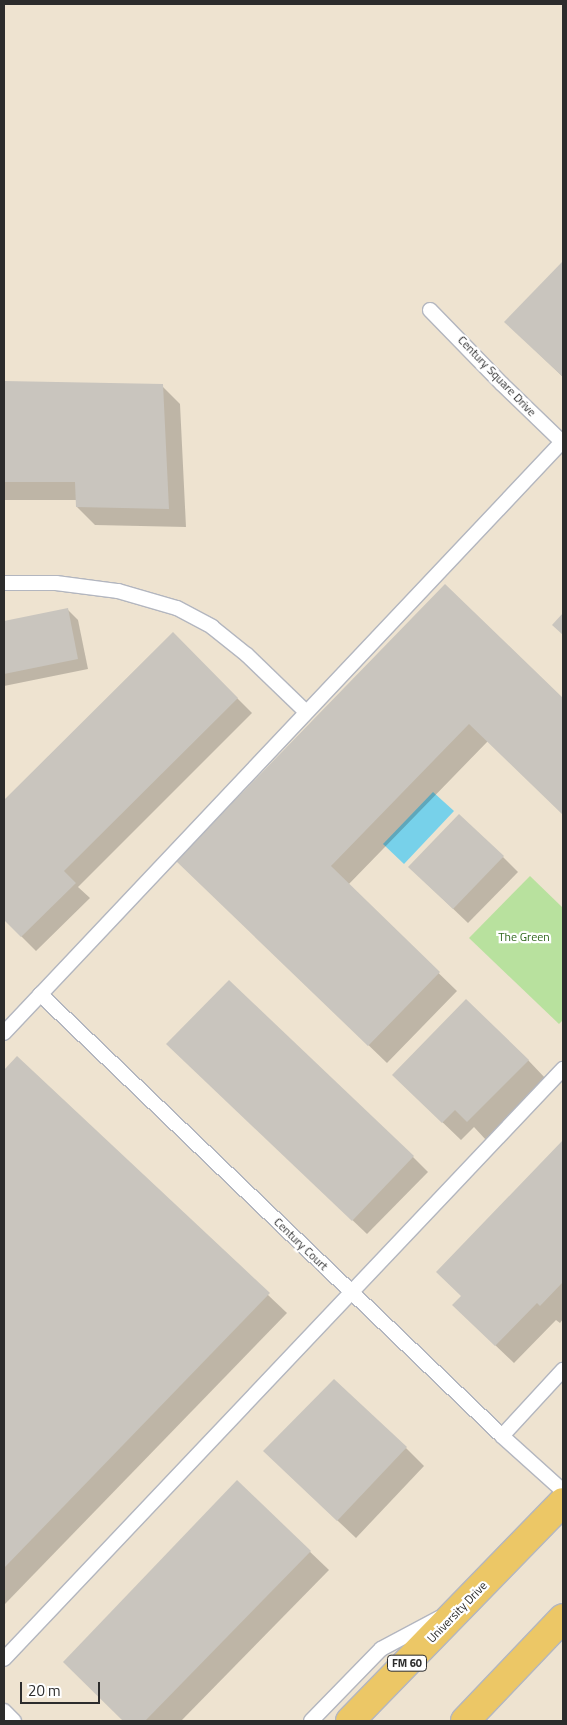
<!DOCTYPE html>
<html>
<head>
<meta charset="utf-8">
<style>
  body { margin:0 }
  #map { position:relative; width:567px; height:1725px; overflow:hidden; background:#ede7df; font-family:"Titillium Web",sans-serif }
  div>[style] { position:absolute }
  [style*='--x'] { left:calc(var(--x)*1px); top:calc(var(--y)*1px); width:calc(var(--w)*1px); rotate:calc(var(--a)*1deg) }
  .education>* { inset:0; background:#eee3d0 }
  .green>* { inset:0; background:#b8e19e }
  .water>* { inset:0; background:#77d1ea }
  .shadow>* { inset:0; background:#0003 }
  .building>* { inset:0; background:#c9c5be }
  .roads { filter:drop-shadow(1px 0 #b3b6bf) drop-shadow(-1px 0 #b3b6bf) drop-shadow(0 1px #b3b6bf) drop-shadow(0 -1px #b3b6bf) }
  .lane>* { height:14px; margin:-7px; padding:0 7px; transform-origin:7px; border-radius:7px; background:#fff }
  .primary>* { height:28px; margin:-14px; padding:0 14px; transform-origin:14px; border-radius:14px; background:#ecc766 }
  span { translate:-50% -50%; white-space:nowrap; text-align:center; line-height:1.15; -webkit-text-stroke:4.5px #fff; paint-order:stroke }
  .shield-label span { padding:1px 4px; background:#fff; border:1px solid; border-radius:4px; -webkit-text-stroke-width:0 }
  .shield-label { font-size:11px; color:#2c2c2c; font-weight:700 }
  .street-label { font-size:12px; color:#2c2c2c }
  .park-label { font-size:12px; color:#30681e }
  .frame { position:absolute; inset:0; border:5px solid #2c2c2c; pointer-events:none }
  .scale { position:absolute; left:20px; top:1682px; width:80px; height:22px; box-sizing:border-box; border:2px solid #2c2c2c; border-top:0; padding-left:6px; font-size:15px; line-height:18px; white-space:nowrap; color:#2c2c2c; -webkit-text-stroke:4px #fff; paint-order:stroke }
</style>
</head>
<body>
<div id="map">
  <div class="education">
    <i style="clip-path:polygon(4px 4px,563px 4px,563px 1721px,4px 1721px)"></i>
  </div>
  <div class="green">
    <i style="clip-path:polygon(530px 876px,563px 908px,563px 1020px,559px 1024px,469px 938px)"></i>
  </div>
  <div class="water">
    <i style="clip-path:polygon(433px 792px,454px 811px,404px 864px,383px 844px)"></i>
  </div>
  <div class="shadow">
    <i style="clip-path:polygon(563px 263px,563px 377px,506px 322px)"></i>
    <i style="clip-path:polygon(4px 382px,162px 386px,180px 404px,186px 527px,95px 525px,77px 507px,77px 500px,4px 500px)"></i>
    <i style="clip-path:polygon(445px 586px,563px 700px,563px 813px,488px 741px,348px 885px,457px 991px,387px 1063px,196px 879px)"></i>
    <i style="clip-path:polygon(67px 609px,78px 620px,88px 669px,4px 686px,4px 622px)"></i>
    <i style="clip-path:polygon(173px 634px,252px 713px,78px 887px,90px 898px,36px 951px,4px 919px,4px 802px)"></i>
    <i style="clip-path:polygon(503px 857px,518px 872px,468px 923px,424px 881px)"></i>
    <i style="clip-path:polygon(17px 1058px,287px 1313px,4px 1605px,4px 1072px)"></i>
    <i style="clip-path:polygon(183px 1059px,413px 1157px,428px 1172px,367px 1234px)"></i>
    <i style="clip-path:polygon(528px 1060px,546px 1079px,486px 1140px,474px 1127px,461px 1140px,412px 1093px)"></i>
    <i style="clip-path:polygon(563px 1142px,563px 1319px,560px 1323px,556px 1320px,514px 1363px,472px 1323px,463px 1296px,438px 1272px)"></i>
    <i style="clip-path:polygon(406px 1448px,424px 1466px,356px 1538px,283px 1469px)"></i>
    <i style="clip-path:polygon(237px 1482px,329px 1570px,181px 1721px,124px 1721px,65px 1662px)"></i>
  </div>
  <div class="building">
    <i style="clip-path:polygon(563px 261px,563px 377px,504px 322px)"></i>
    <i style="clip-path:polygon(4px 381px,163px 384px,169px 509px,76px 507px,75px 482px,4px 482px)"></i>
    <i style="clip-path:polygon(445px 584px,563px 698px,563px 815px,469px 724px,331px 866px,440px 972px,368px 1046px,176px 861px)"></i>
    <i style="clip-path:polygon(68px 608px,78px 659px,4px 674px,4px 621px)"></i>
    <i style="clip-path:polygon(563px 613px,563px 635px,552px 625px)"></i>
    <i style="clip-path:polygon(173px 632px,238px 698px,64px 871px,76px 883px,21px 937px,4px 920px,4px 800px)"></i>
    <i style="clip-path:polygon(459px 814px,504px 856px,453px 909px,408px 867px)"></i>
    <i style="clip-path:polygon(229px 980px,414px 1156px,352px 1221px,166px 1044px)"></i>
    <i style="clip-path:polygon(466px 999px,529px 1060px,467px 1122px,455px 1110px,442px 1123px,392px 1075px)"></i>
    <i style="clip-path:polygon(17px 1056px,270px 1293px,4px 1568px,4px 1070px)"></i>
    <i style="clip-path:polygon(563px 1140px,563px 1282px,540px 1306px,537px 1303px,495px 1346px,452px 1305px,461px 1296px,436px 1272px)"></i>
    <i style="clip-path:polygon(334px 1379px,407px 1447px,337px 1521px,263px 1451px)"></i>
    <i style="clip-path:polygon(237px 1480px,311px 1551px,145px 1721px,123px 1721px,63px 1662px)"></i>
  </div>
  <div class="roads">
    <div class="lane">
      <i style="--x:430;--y:310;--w:103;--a:45.8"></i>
      <i style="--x:502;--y:384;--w:85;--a:44"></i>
      <i style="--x:4;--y:583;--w:52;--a:0"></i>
      <i style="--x:56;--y:583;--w:63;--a:7.4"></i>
      <i style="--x:118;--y:591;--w:61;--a:16.1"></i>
      <i style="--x:177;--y:608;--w:40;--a:28"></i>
      <i style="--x:212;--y:627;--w:45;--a:38.7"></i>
      <i style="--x:247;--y:655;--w:82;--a:44"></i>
      <i style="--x:40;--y:994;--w:639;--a:43.73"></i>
      <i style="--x:502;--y:1436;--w:82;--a:42"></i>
      <i style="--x:4;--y:1033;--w:813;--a:-46.65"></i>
      <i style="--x:502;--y:1436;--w:90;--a:-47.3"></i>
      <i style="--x:4;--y:1659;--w:813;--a:-46.55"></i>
      <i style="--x:4;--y:1711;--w:14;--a:45"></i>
      <i style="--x:311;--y:1721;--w:100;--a:-45.8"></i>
      <i style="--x:381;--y:1649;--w:66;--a:-28.1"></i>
    </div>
    <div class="primary">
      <i style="--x:350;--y:1721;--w:305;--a:-45.8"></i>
      <i style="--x:465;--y:1721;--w:142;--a:-46.4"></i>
    </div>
  </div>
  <div class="shield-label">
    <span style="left:407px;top:1663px">FM 60</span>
  </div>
  <div class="street-label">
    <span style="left:497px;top:376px;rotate:46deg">Century Square Drive</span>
    <span style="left:301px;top:1244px;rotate:44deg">Century Court</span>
    <span style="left:457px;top:1612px;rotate:-46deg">University Drive</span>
  </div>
  <div class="park-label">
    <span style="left:524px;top:937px">The Green</span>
  </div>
  <div class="frame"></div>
  <div class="scale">20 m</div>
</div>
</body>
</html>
